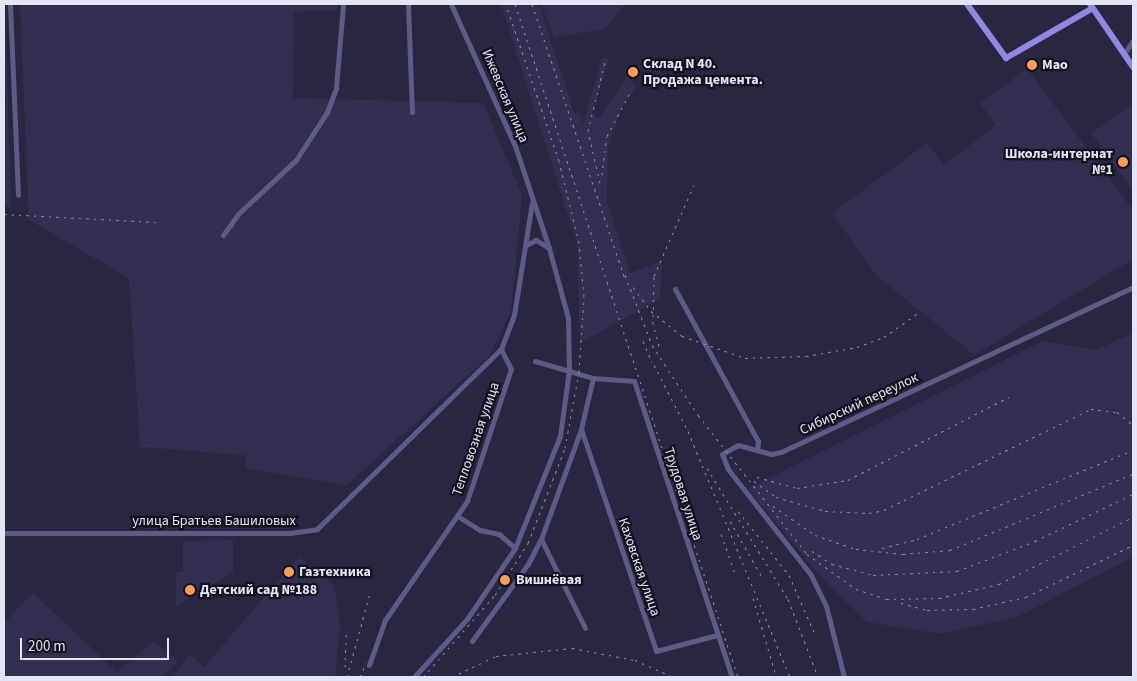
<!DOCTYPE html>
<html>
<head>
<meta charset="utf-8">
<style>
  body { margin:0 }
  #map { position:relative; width:1137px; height:681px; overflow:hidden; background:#292642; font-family:"Source Sans 3",sans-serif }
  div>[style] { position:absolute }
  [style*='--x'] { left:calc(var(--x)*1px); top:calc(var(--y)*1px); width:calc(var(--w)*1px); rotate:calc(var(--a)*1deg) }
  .built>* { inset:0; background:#312e50 }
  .minor>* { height:5px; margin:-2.5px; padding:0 2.5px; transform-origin:2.5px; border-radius:2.5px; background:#5e5b86 }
  .major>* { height:6px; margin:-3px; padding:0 3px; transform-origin:3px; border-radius:3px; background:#9189e1 }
  .rail>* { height:1px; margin-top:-0.5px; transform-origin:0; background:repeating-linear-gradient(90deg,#8c8aa2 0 2.5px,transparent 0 7.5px) }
  .dots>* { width:14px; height:14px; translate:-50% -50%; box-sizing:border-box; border:2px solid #12111e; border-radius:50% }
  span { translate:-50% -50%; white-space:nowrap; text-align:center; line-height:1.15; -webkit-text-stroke:4.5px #12111e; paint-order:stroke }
  .poi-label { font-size:14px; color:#e4e4f7; font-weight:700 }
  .left { translate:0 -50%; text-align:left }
  .right { translate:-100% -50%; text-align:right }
  .street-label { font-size:14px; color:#e4e4f7 }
  .frame { position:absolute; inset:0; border:5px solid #e4e4f7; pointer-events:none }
  .scale { position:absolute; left:20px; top:638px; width:149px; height:22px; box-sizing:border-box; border:2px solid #e4e4f7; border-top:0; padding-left:6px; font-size:15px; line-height:18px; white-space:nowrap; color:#e4e4f7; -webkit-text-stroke:4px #12111e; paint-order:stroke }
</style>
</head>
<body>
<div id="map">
  <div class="built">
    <i style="clip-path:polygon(4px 4px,5px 4px,11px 207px,4px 206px)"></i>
    <i style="clip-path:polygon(20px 4px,337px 4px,337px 10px,294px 12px,293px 98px,483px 103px,522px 195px,511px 311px,490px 355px,347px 485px,246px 468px,245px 455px,140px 447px,129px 278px,29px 220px)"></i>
    <i style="clip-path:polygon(501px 4px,539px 4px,574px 113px,579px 112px,583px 124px,602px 58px,609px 59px,592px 113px,598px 119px,627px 77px,636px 87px,622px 107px,608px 148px,607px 202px,630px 273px,662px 261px,660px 299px,580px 343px,577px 244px)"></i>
    <i style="clip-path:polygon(541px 4px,626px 4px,604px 29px,554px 37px)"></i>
    <i style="clip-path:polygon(1027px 69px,1133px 210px,1133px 259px,974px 355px,876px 275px,832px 213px,927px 143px,944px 165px,996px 125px,980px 103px)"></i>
    <i style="clip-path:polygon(1133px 103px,1133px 191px,1091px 133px)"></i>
    <i style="clip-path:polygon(1133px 333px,1133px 557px,1017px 617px,940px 634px,867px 622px,823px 579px,748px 489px,1043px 341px,1096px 350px)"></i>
    <i style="clip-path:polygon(233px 540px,233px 572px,176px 607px,176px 572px,183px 572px,183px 541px)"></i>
    <i style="clip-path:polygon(299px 557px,334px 585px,340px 625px,335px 677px,172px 677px,190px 654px,204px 667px)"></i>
    <i style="clip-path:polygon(33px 593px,117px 672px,154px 641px,178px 662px,162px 677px,4px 677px,4px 623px)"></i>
  </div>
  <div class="minor">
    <i style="--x:10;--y:4;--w:191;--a:87.6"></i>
    <i style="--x:408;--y:4;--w:108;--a:87.9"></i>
    <i style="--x:1124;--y:54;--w:17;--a:-57"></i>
    <i style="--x:223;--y:235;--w:26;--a:-54"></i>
    <i style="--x:238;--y:214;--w:79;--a:-43"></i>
    <i style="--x:296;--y:160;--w:57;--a:-57.1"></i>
    <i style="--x:327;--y:112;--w:26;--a:-69"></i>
    <i style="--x:336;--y:88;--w:84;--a:-85.2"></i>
    <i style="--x:526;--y:245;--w:11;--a:-27"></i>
    <i style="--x:536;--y:240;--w:15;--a:32"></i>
    <i style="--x:675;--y:289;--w:173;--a:61.4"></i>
    <i style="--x:758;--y:441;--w:9;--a:96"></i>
    <i style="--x:535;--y:361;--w:60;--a:16.3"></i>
    <i style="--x:593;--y:378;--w:41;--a:4.2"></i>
    <i style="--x:634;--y:381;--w:312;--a:71.7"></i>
    <i style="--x:581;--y:429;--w:234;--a:71.3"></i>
    <i style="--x:656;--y:651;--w:63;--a:-14.7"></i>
    <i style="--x:459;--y:517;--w:25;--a:32"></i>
    <i style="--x:480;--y:530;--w:19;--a:12"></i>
    <i style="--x:499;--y:534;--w:21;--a:41"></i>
    <i style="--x:4;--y:533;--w:286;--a:0"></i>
    <i style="--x:290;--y:533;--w:27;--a:-8"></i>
    <i style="--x:317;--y:529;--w:257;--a:-44.4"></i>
    <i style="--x:501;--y:349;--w:36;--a:-69"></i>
    <i style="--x:514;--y:315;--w:114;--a:-80.9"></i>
    <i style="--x:541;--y:539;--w:99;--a:63.7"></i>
    <i style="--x:472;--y:641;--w:95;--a:-54"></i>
    <i style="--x:528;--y:564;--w:28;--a:-63"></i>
    <i style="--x:541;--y:539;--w:117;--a:-70"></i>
    <i style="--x:581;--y:429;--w:52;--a:-76.8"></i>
    <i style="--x:369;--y:665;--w:48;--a:-70.4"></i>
    <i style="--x:385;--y:620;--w:145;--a:-55.4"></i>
    <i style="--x:467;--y:501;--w:139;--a:-71.6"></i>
    <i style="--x:511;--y:369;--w:22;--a:-117"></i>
    <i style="--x:414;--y:677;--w:79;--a:-47.6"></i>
    <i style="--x:467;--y:619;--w:86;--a:-55.9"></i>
    <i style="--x:515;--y:548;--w:121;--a:-68.1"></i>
    <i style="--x:560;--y:436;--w:67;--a:-82.2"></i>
    <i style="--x:569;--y:370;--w:52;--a:-91.1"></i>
    <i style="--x:568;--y:318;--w:73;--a:-105.2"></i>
    <i style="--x:549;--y:248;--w:108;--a:-108.4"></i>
    <i style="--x:515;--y:146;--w:156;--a:-114.3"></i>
    <i style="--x:844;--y:677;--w:73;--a:-104.2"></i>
    <i style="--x:826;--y:606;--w:34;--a:-116"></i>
    <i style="--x:811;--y:575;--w:135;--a:-128.1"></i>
    <i style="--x:728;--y:469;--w:16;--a:-112"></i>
    <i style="--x:722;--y:454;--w:18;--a:-29"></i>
    <i style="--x:738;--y:445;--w:34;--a:15"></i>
    <i style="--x:771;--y:454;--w:10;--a:-11"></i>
    <i style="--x:781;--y:452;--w:389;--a:-25.1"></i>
  </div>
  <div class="major">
    <i style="--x:967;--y:4;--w:67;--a:54.2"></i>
    <i style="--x:1006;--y:58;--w:100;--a:-29.9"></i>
    <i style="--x:1090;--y:4;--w:76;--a:55.7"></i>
  </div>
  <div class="rail">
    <i style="--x:515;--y:4;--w:709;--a:71.67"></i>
    <i style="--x:532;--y:4;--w:293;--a:71.3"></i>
    <i style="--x:602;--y:175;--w:39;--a:-83"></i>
    <i style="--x:607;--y:136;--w:53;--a:-62"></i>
    <i style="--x:600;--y:183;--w:53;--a:-103"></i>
    <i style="--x:588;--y:131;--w:71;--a:-76.2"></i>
    <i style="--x:4;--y:214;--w:152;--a:3"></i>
    <i style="--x:625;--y:275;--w:75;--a:68.9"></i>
    <i style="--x:652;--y:345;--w:84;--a:56.7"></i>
    <i style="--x:698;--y:415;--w:177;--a:51.9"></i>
    <i style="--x:807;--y:554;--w:60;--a:35.5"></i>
    <i style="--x:856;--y:589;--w:32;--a:18"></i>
    <i style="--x:886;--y:599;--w:53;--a:-1.1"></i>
    <i style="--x:939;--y:598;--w:62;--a:-13.1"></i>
    <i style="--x:999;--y:584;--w:150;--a:-26.6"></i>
    <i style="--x:633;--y:287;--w:30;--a:53"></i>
    <i style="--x:651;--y:311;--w:40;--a:39"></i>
    <i style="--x:682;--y:336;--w:67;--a:19.2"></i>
    <i style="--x:745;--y:358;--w:61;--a:-1.9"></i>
    <i style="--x:806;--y:356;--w:52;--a:-10"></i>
    <i style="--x:857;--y:347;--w:29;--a:-20"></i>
    <i style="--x:884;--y:337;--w:42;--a:-35.2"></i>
    <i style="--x:643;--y:341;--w:23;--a:67"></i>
    <i style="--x:659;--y:346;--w:23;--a:-105"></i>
    <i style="--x:653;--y:324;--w:48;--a:-88.8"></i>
    <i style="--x:654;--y:276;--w:99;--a:-66.3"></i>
    <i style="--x:654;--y:365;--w:74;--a:62.7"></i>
    <i style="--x:688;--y:431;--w:266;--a:67.5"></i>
    <i style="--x:707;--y:468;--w:154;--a:58.3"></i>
    <i style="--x:788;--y:599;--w:84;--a:69"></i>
    <i style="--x:757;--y:477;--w:41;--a:15.4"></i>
    <i style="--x:797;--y:488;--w:52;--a:-8.9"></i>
    <i style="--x:848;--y:480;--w:181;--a:-27.3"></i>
    <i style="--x:754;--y:481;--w:27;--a:36"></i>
    <i style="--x:776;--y:497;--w:51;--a:15.9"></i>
    <i style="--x:825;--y:511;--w:44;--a:2.6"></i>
    <i style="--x:869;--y:513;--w:15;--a:-11"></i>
    <i style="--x:884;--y:510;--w:230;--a:-26"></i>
    <i style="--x:1091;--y:409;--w:26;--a:7"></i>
    <i style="--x:1117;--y:412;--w:21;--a:39"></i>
    <i style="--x:773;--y:506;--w:51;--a:34.6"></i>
    <i style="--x:815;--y:535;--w:43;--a:18.9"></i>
    <i style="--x:856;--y:549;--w:47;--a:6.1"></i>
    <i style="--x:903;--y:554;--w:47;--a:-4.9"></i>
    <i style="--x:950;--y:550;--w:198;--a:-22.6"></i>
    <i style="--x:738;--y:511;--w:82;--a:51.4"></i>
    <i style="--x:789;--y:575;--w:62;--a:66.3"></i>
    <i style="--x:730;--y:521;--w:64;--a:60.3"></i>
    <i style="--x:721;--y:534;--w:41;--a:70.3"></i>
    <i style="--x:882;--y:548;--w:36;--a:-14"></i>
    <i style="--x:917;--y:539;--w:234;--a:-22.4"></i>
    <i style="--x:812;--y:551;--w:24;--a:33"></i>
    <i style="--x:832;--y:564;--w:42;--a:15"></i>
    <i style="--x:873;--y:575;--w:84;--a:-2.7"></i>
    <i style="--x:957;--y:571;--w:84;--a:-21"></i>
    <i style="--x:1035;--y:541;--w:109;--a:-25.6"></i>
    <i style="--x:753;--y:598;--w:77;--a:73.4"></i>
    <i style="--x:901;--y:603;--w:27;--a:15"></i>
    <i style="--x:927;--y:610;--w:46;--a:-1.2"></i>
    <i style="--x:973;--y:609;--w:54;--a:-12.8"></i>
    <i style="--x:1026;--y:597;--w:119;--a:-25.9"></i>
    <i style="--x:345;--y:667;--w:35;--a:-88"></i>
    <i style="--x:347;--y:677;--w:87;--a:-74.7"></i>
    <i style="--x:360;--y:677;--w:15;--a:-67"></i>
    <i style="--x:423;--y:677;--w:109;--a:-48.7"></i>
    <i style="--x:495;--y:595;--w:62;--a:-57.6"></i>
    <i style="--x:528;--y:543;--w:102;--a:-68.7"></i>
    <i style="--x:565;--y:448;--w:77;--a:-79.6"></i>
    <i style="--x:579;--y:372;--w:76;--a:-86.2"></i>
    <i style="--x:584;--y:296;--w:53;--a:-95.4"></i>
    <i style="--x:579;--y:243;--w:84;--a:-103.7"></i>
    <i style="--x:559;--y:161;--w:166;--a:-108.7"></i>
    <i style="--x:452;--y:677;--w:49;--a:-25.5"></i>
    <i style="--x:496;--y:656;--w:76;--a:-6"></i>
    <i style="--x:572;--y:648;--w:64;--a:10.8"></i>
    <i style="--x:635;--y:660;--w:42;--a:24.1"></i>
  </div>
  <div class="dots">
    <i style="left:1032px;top:65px;background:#fe9b58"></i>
    <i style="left:633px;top:72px;background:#fe9b58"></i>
    <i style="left:1123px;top:162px;background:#fe9b58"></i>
    <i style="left:289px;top:572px;background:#fe9b58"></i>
    <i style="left:505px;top:580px;background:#fe9b58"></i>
    <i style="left:190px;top:590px;background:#fe9b58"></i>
  </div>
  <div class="poi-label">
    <span class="left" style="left:643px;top:72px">Склад N 40.<br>Продажа цемента.</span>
    <span class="left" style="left:1042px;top:65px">Мао</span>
    <span class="right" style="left:1113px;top:162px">Школа-интернат<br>№1</span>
    <span class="left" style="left:299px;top:572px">Газтехника</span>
    <span class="left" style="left:516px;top:580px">Вишнёвая</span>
    <span class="left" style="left:200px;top:590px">Детский сад №188</span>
  </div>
  <div class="street-label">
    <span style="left:505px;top:96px;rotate:67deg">Ижевская улица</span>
    <span style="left:859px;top:404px;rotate:-25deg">Сибирский переулок</span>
    <span style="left:476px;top:439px;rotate:-71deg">Тепловозная улица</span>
    <span style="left:683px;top:494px;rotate:72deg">Трудовая улица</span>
    <span style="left:214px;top:521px">улица Братьев Башиловых</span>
    <span style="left:639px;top:567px;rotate:71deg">Каховская улица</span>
  </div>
  <div class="frame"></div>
  <div class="scale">200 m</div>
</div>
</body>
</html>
